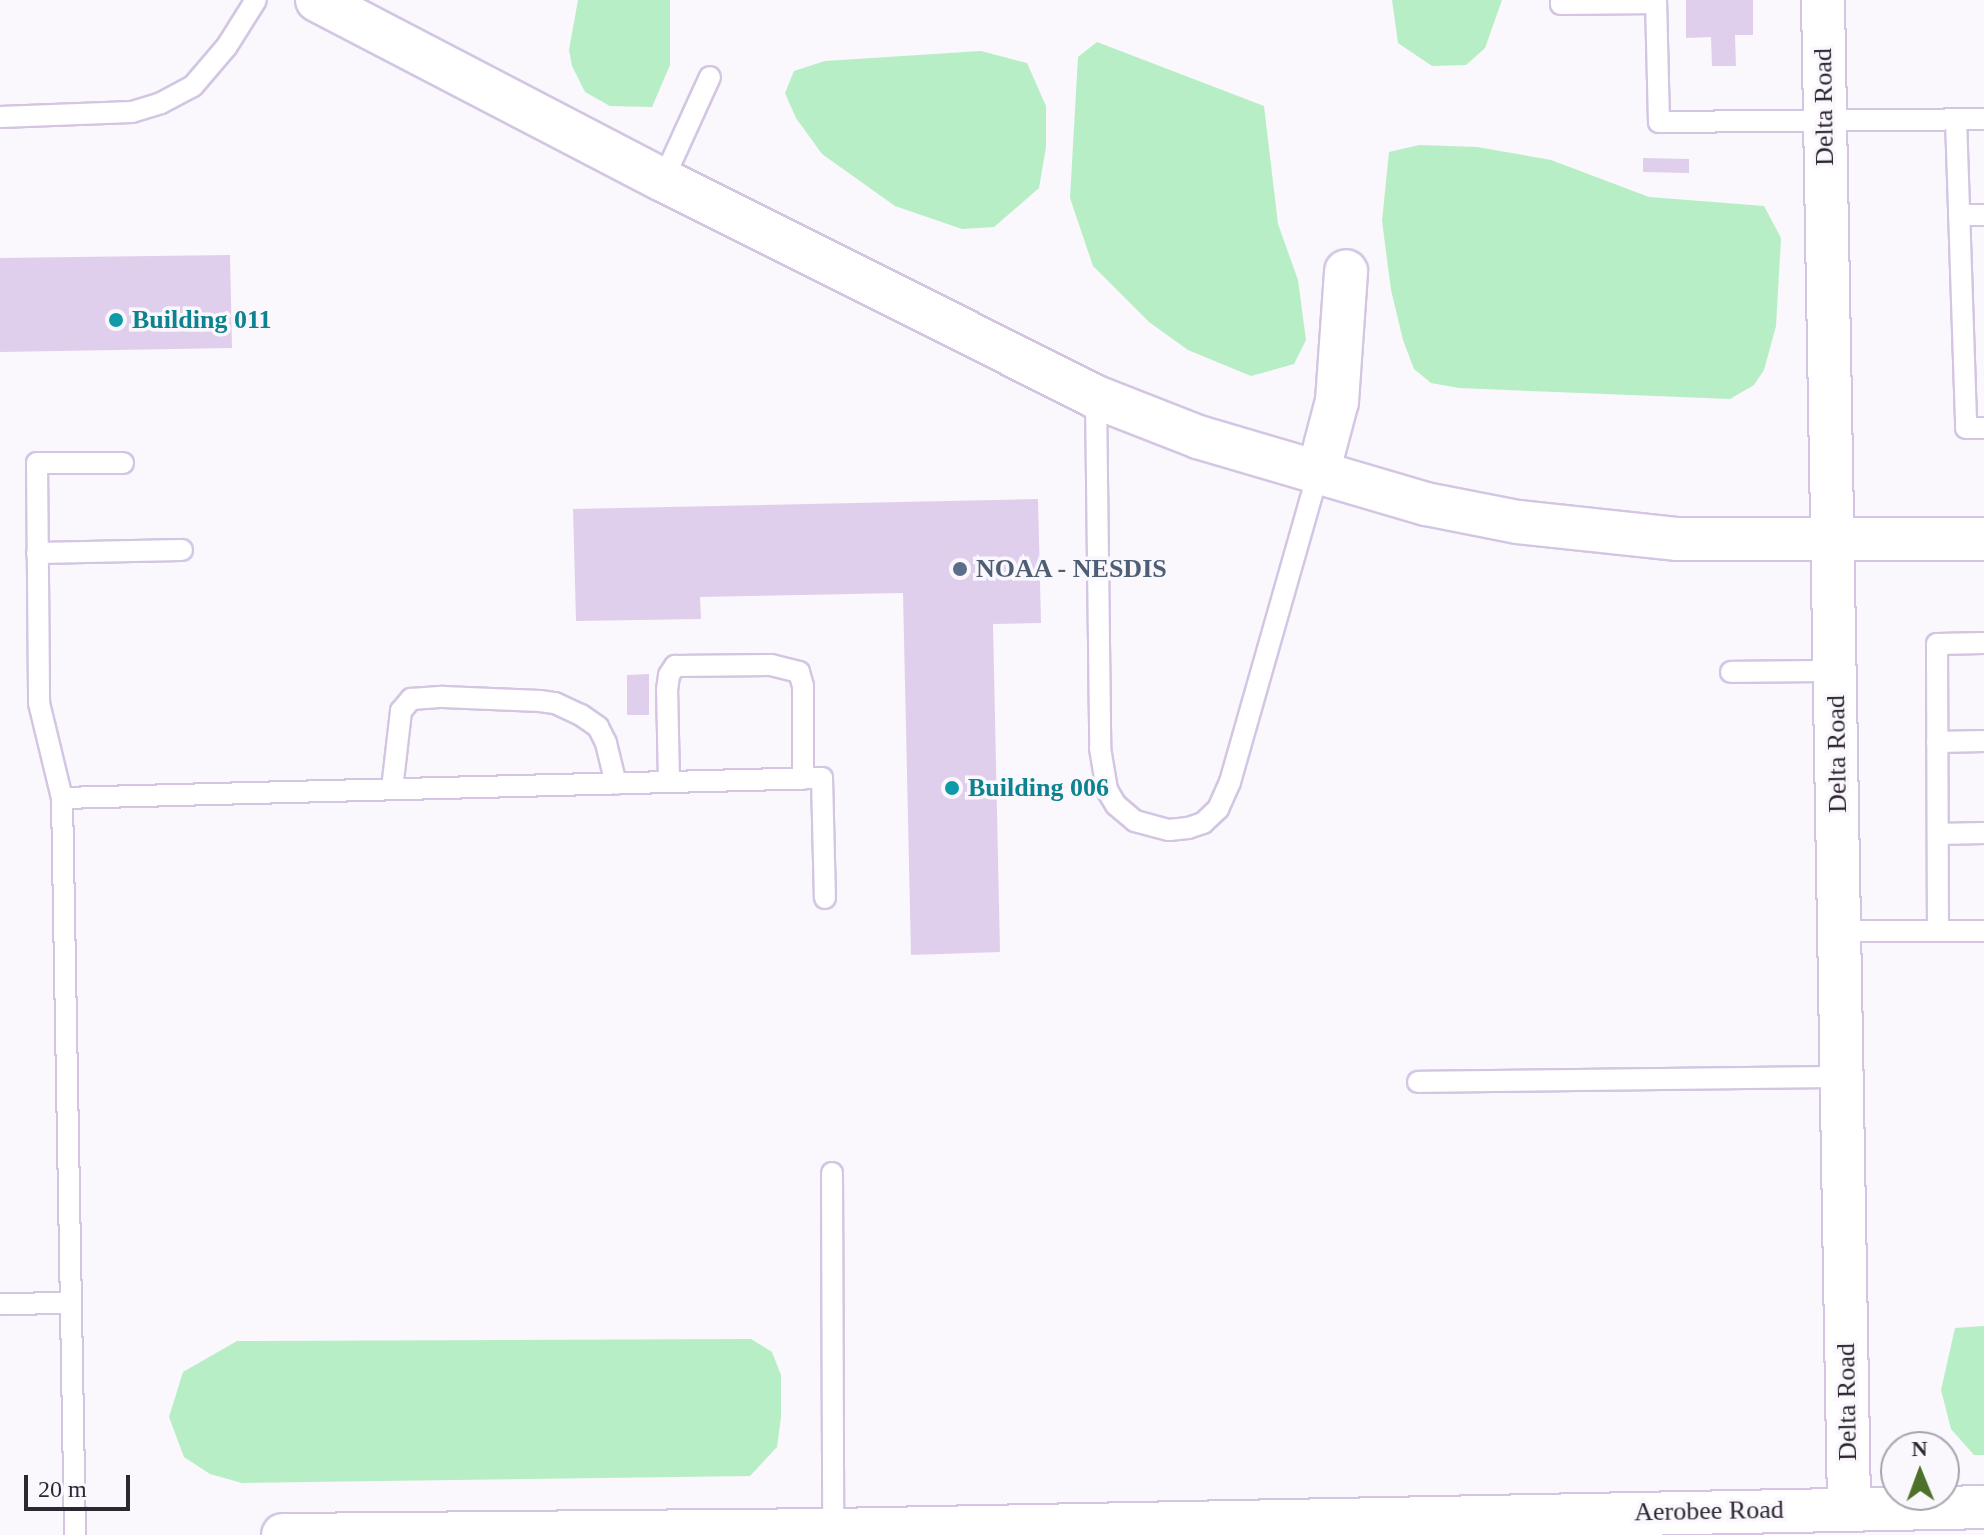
<!DOCTYPE html>
<html>
<head>
<meta charset="utf-8">
<style>
  body { margin:0 }
  #map { position:relative; width:1984px; height:1535px; overflow:hidden; background:#faf7fd; font-family:"Times New Roman",serif }
  div>[style] { position:absolute }
  [style*='--x'] { left:calc(var(--x)*1px); top:calc(var(--y)*1px); width:calc(var(--w)*1px); rotate:calc(var(--a)*1deg) }
  .green>* { inset:0; background:#b7eec6 }
  .building>* { inset:0; background:#e0cfec }
  .roads { filter:drop-shadow(2px 0 #d4c6e3) drop-shadow(-2px 0 #d4c6e3) drop-shadow(0 2px #d4c6e3) drop-shadow(0 -2px #d4c6e3) }
  .lane>* { height:20px; margin:-10px; padding:0 10px; transform-origin:10px; border-radius:10px; background:#fff }
  .street>* { height:42px; margin:-21px; padding:0 21px; transform-origin:21px; border-radius:21px; background:#fff }
  .dots>* { width:22px; height:22px; translate:-50% -50%; box-sizing:border-box; border:4px solid #faf7fd; border-radius:50% }
  span { translate:-50% -50%; white-space:nowrap; text-align:center; line-height:1.15; -webkit-text-stroke:7px #faf7fd; paint-order:stroke }
  .street-label { font-size:26px; color:#2d2732 }
  .culture-label { font-size:26px; color:#0d838f; font-weight:700 }
  .left { translate:0 -50%; text-align:left }
  .service-label { font-size:26px; color:#4e5e75; font-weight:700 }
  .north { position:absolute; left:1880px; top:1431px; width:80px; height:80px; box-sizing:border-box; background:#faf7fd; border:2px solid #a8a4ac; border-radius:50%; rotate:359deg; font-size:22px; font-weight:700; line-height:32px; text-align:center; color:#2d2732 }
  .north::after { content:''; display:block; margin:auto; width:28px; height:36px; background:#4e712a; clip-path:polygon(50% 0,100% 100%,50% 72%,0 100%) }
  .scale { position:absolute; left:24px; top:1475px; width:106px; height:36px; box-sizing:border-box; border:4px solid #2d2732; border-top:0; padding-left:10px; font-size:24px; line-height:28px; white-space:nowrap; color:#2d2732; -webkit-text-stroke:6px #faf7fd; paint-order:stroke }
</style>
</head>
<body>
<div id="map">
  <div class="green">
    <i style="clip-path:polygon(578px 0,670px 0,670px 65px,652px 107px,610px 106px,585px 92px,572px 66px,569px 50px)"></i>
    <i style="clip-path:polygon(1392px 0,1502px 0,1485px 48px,1466px 65px,1432px 66px,1398px 43px)"></i>
    <i style="clip-path:polygon(1097px 42px,1264px 106px,1278px 224px,1298px 280px,1306px 340px,1294px 364px,1251px 376px,1188px 350px,1149px 322px,1093px 266px,1070px 198px,1078px 57px)"></i>
    <i style="clip-path:polygon(981px 51px,1027px 63px,1046px 106px,1046px 147px,1039px 188px,994px 227px,962px 229px,895px 206px,822px 154px,796px 118px,785px 93px,794px 71px,825px 61px)"></i>
    <i style="clip-path:polygon(1419px 145px,1477px 147px,1551px 160px,1649px 197px,1764px 206px,1781px 238px,1776px 326px,1764px 370px,1754px 385px,1730px 399px,1459px 388px,1431px 383px,1414px 369px,1403px 340px,1391px 290px,1382px 221px,1389px 152px)"></i>
    <i style="clip-path:polygon(1984px 1326px,1984px 1455px,1974px 1455px,1951px 1429px,1941px 1390px,1955px 1328px)"></i>
    <i style="clip-path:polygon(751px 1339px,772px 1352px,781px 1375px,781px 1417px,777px 1447px,750px 1476px,242px 1483px,210px 1474px,184px 1457px,169px 1417px,183px 1372px,237px 1341px)"></i>
  </div>
  <div class="building">
    <i style="clip-path:polygon(1686px 0,1753px 0,1753px 35px,1735px 35px,1736px 66px,1712px 66px,1711px 37px,1686px 38px)"></i>
    <i style="clip-path:polygon(1643px 158px,1689px 159px,1689px 173px,1643px 172px)"></i>
    <i style="clip-path:polygon(230px 255px,232px 348px,0 352px,0 258px)"></i>
    <i style="clip-path:polygon(1038px 499px,1041px 623px,993px 624px,1000px 952px,911px 955px,903px 593px,700px 597px,701px 619px,576px 621px,573px 509px)"></i>
    <i style="clip-path:polygon(649px 674px,649px 715px,627px 715px,627px 675px)"></i>
  </div>
  <div class="roads">
    <div class="lane">
      <i style="--x:1561;--y:0;--w:4;--a:90"></i>
      <i style="--x:1561;--y:4;--w:95;--a:-0.6"></i>
      <i style="--x:1656;--y:0;--w:122;--a:88.6"></i>
      <i style="--x:1659;--y:122;--w:325;--a:-0.5"></i>
      <i style="--x:0;--y:117;--w:132;--a:-2.2"></i>
      <i style="--x:132;--y:112;--w:30;--a:-17"></i>
      <i style="--x:161;--y:103;--w:36;--a:-28"></i>
      <i style="--x:193;--y:86;--w:52;--a:-49.6"></i>
      <i style="--x:227;--y:46;--w:54;--a:-57.8"></i>
      <i style="--x:1956;--y:119;--w:309;--a:88.1"></i>
      <i style="--x:1966;--y:428;--w:18;--a:0"></i>
      <i style="--x:663;--y:180;--w:113;--a:-65.5"></i>
      <i style="--x:1959;--y:215;--w:25;--a:0"></i>
      <i style="--x:1096;--y:397;--w:351;--a:89.3"></i>
      <i style="--x:1100;--y:748;--w:43;--a:80.5"></i>
      <i style="--x:1107;--y:790;--w:17;--a:59"></i>
      <i style="--x:1116;--y:805;--w:25;--a:40"></i>
      <i style="--x:1135;--y:821;--w:35;--a:15"></i>
      <i style="--x:1169;--y:830;--w:19;--a:-6"></i>
      <i style="--x:1188;--y:828;--w:16;--a:-18"></i>
      <i style="--x:1203;--y:823;--w:21;--a:-43"></i>
      <i style="--x:1218;--y:809;--w:30;--a:-66"></i>
      <i style="--x:1230;--y:782;--w:321;--a:-74.1"></i>
      <i style="--x:123;--y:463;--w:86;--a:180"></i>
      <i style="--x:37;--y:463;--w:240;--a:89.5"></i>
      <i style="--x:39;--y:703;--w:98;--a:76.4"></i>
      <i style="--x:62;--y:798;--w:760;--a:-1.51"></i>
      <i style="--x:822;--y:778;--w:120;--a:88.6"></i>
      <i style="--x:37;--y:553;--w:145;--a:-1.2"></i>
      <i style="--x:1731;--y:672;--w:104;--a:-0.6"></i>
      <i style="--x:1937;--y:742;--w:47;--a:-1.2"></i>
      <i style="--x:669;--y:782;--w:92;--a:-91.2"></i>
      <i style="--x:667;--y:690;--w:15;--a:-82"></i>
      <i style="--x:669;--y:675;--w:11;--a:-56"></i>
      <i style="--x:675;--y:666;--w:96;--a:-0.6"></i>
      <i style="--x:771;--y:665;--w:29;--a:14"></i>
      <i style="--x:799;--y:672;--w:15;--a:74"></i>
      <i style="--x:803;--y:686;--w:93;--a:90"></i>
      <i style="--x:392;--y:789;--w:79;--a:-83.4"></i>
      <i style="--x:401;--y:711;--w:16;--a:-50"></i>
      <i style="--x:411;--y:699;--w:32;--a:-4"></i>
      <i style="--x:443;--y:697;--w:97;--a:2.4"></i>
      <i style="--x:540;--y:701;--w:15;--a:8"></i>
      <i style="--x:555;--y:703;--w:29;--a:25"></i>
      <i style="--x:581;--y:715;--w:21;--a:35"></i>
      <i style="--x:598;--y:727;--w:18;--a:63"></i>
      <i style="--x:606;--y:743;--w:42;--a:76.3"></i>
      <i style="--x:62;--y:798;--w:737;--a:88.99"></i>
      <i style="--x:1938;--y:834;--w:46;--a:-1.2"></i>
      <i style="--x:1840;--y:931;--w:144;--a:0"></i>
      <i style="--x:1938;--y:931;--w:287;--a:-90.2"></i>
      <i style="--x:1937;--y:644;--w:47;--a:-1.2"></i>
      <i style="--x:1418;--y:1082;--w:424;--a:-0.7"></i>
      <i style="--x:832;--y:1173;--w:357;--a:89.8"></i>
      <i style="--x:0;--y:1304;--w:71;--a:-0.8"></i>
    </div>
    <div class="street">
      <i style="--x:317;--y:0;--w:390;--a:27.5"></i>
      <i style="--x:663;--y:180;--w:484;--a:26.6"></i>
      <i style="--x:1096;--y:397;--w:110;--a:21.4"></i>
      <i style="--x:1198;--y:437;--w:238;--a:16.4"></i>
      <i style="--x:1426;--y:504;--w:94;--a:11.1"></i>
      <i style="--x:1518;--y:522;--w:161;--a:6.1"></i>
      <i style="--x:1678;--y:539;--w:306;--a:0"></i>
      <i style="--x:1823;--y:0;--w:1509;--a:89.01"></i>
      <i style="--x:1318;--y:473;--w:74;--a:-75.2"></i>
      <i style="--x:1337;--y:401;--w:130;--a:-86"></i>
      <i style="--x:283;--y:1535;--w:550;--a:-0.52"></i>
      <i style="--x:833;--y:1530;--w:1151;--a:-1.14"></i>
    </div>
  </div>
  <div class="dots">
    <i style="left:116px;top:320px;background:#0f9aa8"></i>
    <i style="left:960px;top:569px;background:#5c6f8a"></i>
    <i style="left:952px;top:788px;background:#0f9aa8"></i>
  </div>
  <div class="street-label">
    <span style="left:1824px;top:107px;rotate:-91deg">Delta Road</span>
    <span style="left:1837px;top:754px;rotate:-91deg">Delta Road</span>
    <span style="left:1847px;top:1402px;rotate:-91deg">Delta Road</span>
    <span style="left:1709px;top:1511px;rotate:-1deg">Aerobee Road</span>
  </div>
  <div class="culture-label">
    <span class="left" style="left:132px;top:320px">Building 011</span>
    <span class="left" style="left:968px;top:788px">Building 006</span>
  </div>
  <div class="service-label">
    <span class="left" style="left:976px;top:569px">NOAA - NESDIS</span>
  </div>
  <div class="north">N</div>
  <div class="scale">20 m</div>
</div>
</body>
</html>
